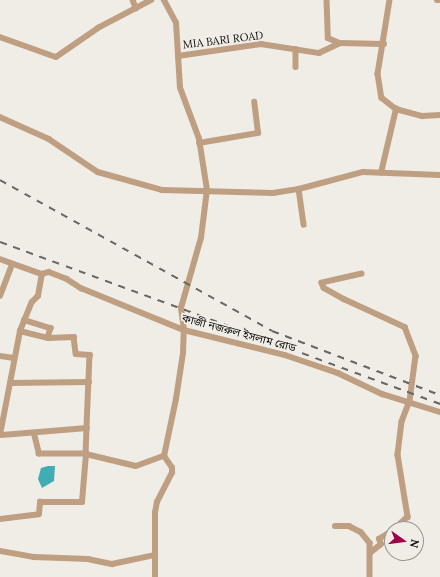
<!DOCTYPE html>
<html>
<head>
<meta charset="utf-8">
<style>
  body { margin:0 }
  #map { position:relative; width:440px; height:577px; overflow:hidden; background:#f0ede6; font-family:Lora,"Noto Sans Bengali",serif }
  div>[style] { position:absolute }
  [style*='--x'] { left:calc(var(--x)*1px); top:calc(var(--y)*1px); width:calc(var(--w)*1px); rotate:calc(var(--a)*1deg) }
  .water>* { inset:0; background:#3fadb3 }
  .minor>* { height:5.5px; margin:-2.75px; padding:0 2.75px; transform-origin:2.75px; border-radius:2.75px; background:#bf9f82 }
  .rail>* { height:2px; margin-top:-1px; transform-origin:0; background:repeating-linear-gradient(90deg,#686763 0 7px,transparent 0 14px) }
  span { translate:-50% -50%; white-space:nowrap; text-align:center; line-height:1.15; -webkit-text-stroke:3.5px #f0ede6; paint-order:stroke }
  .street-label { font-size:11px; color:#11100e }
  .north { position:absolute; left:384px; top:521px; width:40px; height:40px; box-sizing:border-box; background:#f0ede6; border:1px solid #979590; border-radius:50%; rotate:104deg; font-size:11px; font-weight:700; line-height:16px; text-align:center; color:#11100e }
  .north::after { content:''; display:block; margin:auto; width:14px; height:18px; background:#9e0249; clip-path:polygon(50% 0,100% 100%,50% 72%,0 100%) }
</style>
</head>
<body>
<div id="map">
  <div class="water">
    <i style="clip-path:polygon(48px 466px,55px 466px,54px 481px,42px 488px,38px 479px,41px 468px)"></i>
  </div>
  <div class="minor">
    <i style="--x:133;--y:0;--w:9;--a:69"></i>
    <i style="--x:327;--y:0;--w:38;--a:88"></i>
    <i style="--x:328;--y:38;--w:13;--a:23"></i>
    <i style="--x:340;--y:43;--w:44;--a:1.3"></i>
    <i style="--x:390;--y:0;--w:75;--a:99.2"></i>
    <i style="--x:378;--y:74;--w:24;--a:81"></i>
    <i style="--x:382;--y:98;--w:18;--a:38"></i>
    <i style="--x:396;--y:109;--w:27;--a:15"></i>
    <i style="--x:422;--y:116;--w:18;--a:-3"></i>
    <i style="--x:437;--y:0;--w:3;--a:0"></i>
    <i style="--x:0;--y:37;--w:59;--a:19.7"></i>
    <i style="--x:56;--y:57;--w:51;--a:-34.6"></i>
    <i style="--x:98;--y:28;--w:60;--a:-27.8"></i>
    <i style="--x:296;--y:49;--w:18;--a:90"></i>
    <i style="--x:178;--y:56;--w:84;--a:-8.2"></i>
    <i style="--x:261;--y:44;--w:59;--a:8.8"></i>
    <i style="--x:319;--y:53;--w:23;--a:-25"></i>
    <i style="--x:0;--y:117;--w:54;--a:24.2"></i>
    <i style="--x:49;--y:139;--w:59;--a:34"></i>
    <i style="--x:98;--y:172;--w:66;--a:15.7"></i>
    <i style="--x:162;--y:190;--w:111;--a:1.5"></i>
    <i style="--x:273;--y:193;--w:26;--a:-9"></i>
    <i style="--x:299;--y:189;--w:66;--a:-14.9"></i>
    <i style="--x:363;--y:172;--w:77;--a:2.2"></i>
    <i style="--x:199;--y:143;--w:60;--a:-9.6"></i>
    <i style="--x:258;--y:133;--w:31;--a:-97"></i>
    <i style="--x:381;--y:173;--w:66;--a:-76.8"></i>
    <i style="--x:299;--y:189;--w:36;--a:82"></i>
    <i style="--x:0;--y:259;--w:45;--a:19.7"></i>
    <i style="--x:42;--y:274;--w:7;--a:-16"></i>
    <i style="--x:49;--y:272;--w:19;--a:21"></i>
    <i style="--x:67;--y:279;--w:17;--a:33"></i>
    <i style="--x:81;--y:288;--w:111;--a:22.2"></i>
    <i style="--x:184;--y:330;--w:104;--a:13.9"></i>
    <i style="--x:285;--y:355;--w:56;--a:18.8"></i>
    <i style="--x:338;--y:373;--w:49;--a:25.5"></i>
    <i style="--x:382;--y:394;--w:61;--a:17.2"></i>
    <i style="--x:362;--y:274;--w:41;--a:167.3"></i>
    <i style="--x:322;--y:283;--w:5;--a:68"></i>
    <i style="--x:324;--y:288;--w:23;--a:29"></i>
    <i style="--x:344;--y:299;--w:67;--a:24.7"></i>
    <i style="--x:405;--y:327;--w:31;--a:69"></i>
    <i style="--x:416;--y:356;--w:45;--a:97.6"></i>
    <i style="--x:410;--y:401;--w:22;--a:111"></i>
    <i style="--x:402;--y:422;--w:33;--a:97"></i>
    <i style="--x:398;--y:455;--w:63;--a:80.8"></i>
    <i style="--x:408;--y:517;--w:18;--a:137"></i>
    <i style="--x:0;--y:296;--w:34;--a:-69"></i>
    <i style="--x:24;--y:320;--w:28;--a:17"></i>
    <i style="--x:51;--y:328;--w:10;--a:107"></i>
    <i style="--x:48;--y:338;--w:26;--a:-2"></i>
    <i style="--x:74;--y:337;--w:17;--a:83"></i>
    <i style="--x:76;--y:354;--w:14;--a:4"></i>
    <i style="--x:90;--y:355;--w:73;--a:92.4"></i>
    <i style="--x:20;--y:331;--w:29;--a:14"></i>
    <i style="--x:0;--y:356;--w:14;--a:8"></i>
    <i style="--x:10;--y:383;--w:79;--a:-0.7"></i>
    <i style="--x:0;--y:435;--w:106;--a:-79.1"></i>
    <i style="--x:20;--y:331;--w:31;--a:-68"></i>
    <i style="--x:32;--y:302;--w:8;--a:-45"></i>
    <i style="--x:38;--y:296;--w:22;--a:-80"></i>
    <i style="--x:2;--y:435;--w:85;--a:-4.7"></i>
    <i style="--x:87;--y:428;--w:26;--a:92"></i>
    <i style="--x:86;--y:454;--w:51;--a:13.5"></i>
    <i style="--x:136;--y:466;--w:30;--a:-20"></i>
    <i style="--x:164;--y:456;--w:58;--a:-78.1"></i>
    <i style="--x:176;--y:399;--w:47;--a:-81.3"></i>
    <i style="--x:183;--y:353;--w:23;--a:-88"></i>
    <i style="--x:184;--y:330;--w:22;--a:-98"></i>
    <i style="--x:181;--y:308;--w:73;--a:-74.1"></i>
    <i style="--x:201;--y:238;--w:48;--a:-82.9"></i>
    <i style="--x:207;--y:190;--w:52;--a:-98.9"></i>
    <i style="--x:199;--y:139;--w:54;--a:-110.4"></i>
    <i style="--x:180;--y:88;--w:65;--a:-93.5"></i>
    <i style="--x:176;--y:23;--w:26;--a:-118"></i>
    <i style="--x:0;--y:519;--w:39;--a:-7"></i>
    <i style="--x:39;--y:514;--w:12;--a:-85"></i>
    <i style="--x:40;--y:502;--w:42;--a:0"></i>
    <i style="--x:82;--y:502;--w:48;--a:-85.2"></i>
    <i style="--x:86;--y:454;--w:47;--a:180"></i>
    <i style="--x:39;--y:454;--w:21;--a:-104"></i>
    <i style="--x:335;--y:526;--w:14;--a:0"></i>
    <i style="--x:349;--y:526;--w:13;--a:27"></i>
    <i style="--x:361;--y:532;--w:14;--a:51"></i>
    <i style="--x:370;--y:543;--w:34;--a:90"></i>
    <i style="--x:0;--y:551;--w:35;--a:10"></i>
    <i style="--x:34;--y:557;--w:54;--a:2.1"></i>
    <i style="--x:88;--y:559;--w:25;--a:12"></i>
    <i style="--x:112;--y:564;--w:44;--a:-11.8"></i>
    <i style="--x:370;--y:553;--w:14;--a:-39"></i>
    <i style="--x:381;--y:544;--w:5;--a:-112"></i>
    <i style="--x:379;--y:539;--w:15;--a:-32"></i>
    <i style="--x:155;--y:577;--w:64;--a:-90"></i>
    <i style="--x:155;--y:513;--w:11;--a:-80"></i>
    <i style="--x:157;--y:502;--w:33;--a:-63"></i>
    <i style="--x:172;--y:473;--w:5;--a:-90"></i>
    <i style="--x:172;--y:468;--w:14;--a:-124"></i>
  </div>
  <div class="rail">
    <i style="--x:0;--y:180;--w:311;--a:29"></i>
    <i style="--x:272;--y:331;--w:180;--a:20.9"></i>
    <i style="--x:0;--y:242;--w:469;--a:20.2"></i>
  </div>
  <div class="street-label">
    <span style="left:223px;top:40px;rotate:-7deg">MIA BARI ROAD</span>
    <span style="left:239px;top:333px;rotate:15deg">কাজী নজরুল ইসলাম রোড</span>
  </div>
  <div class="north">N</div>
</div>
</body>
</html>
